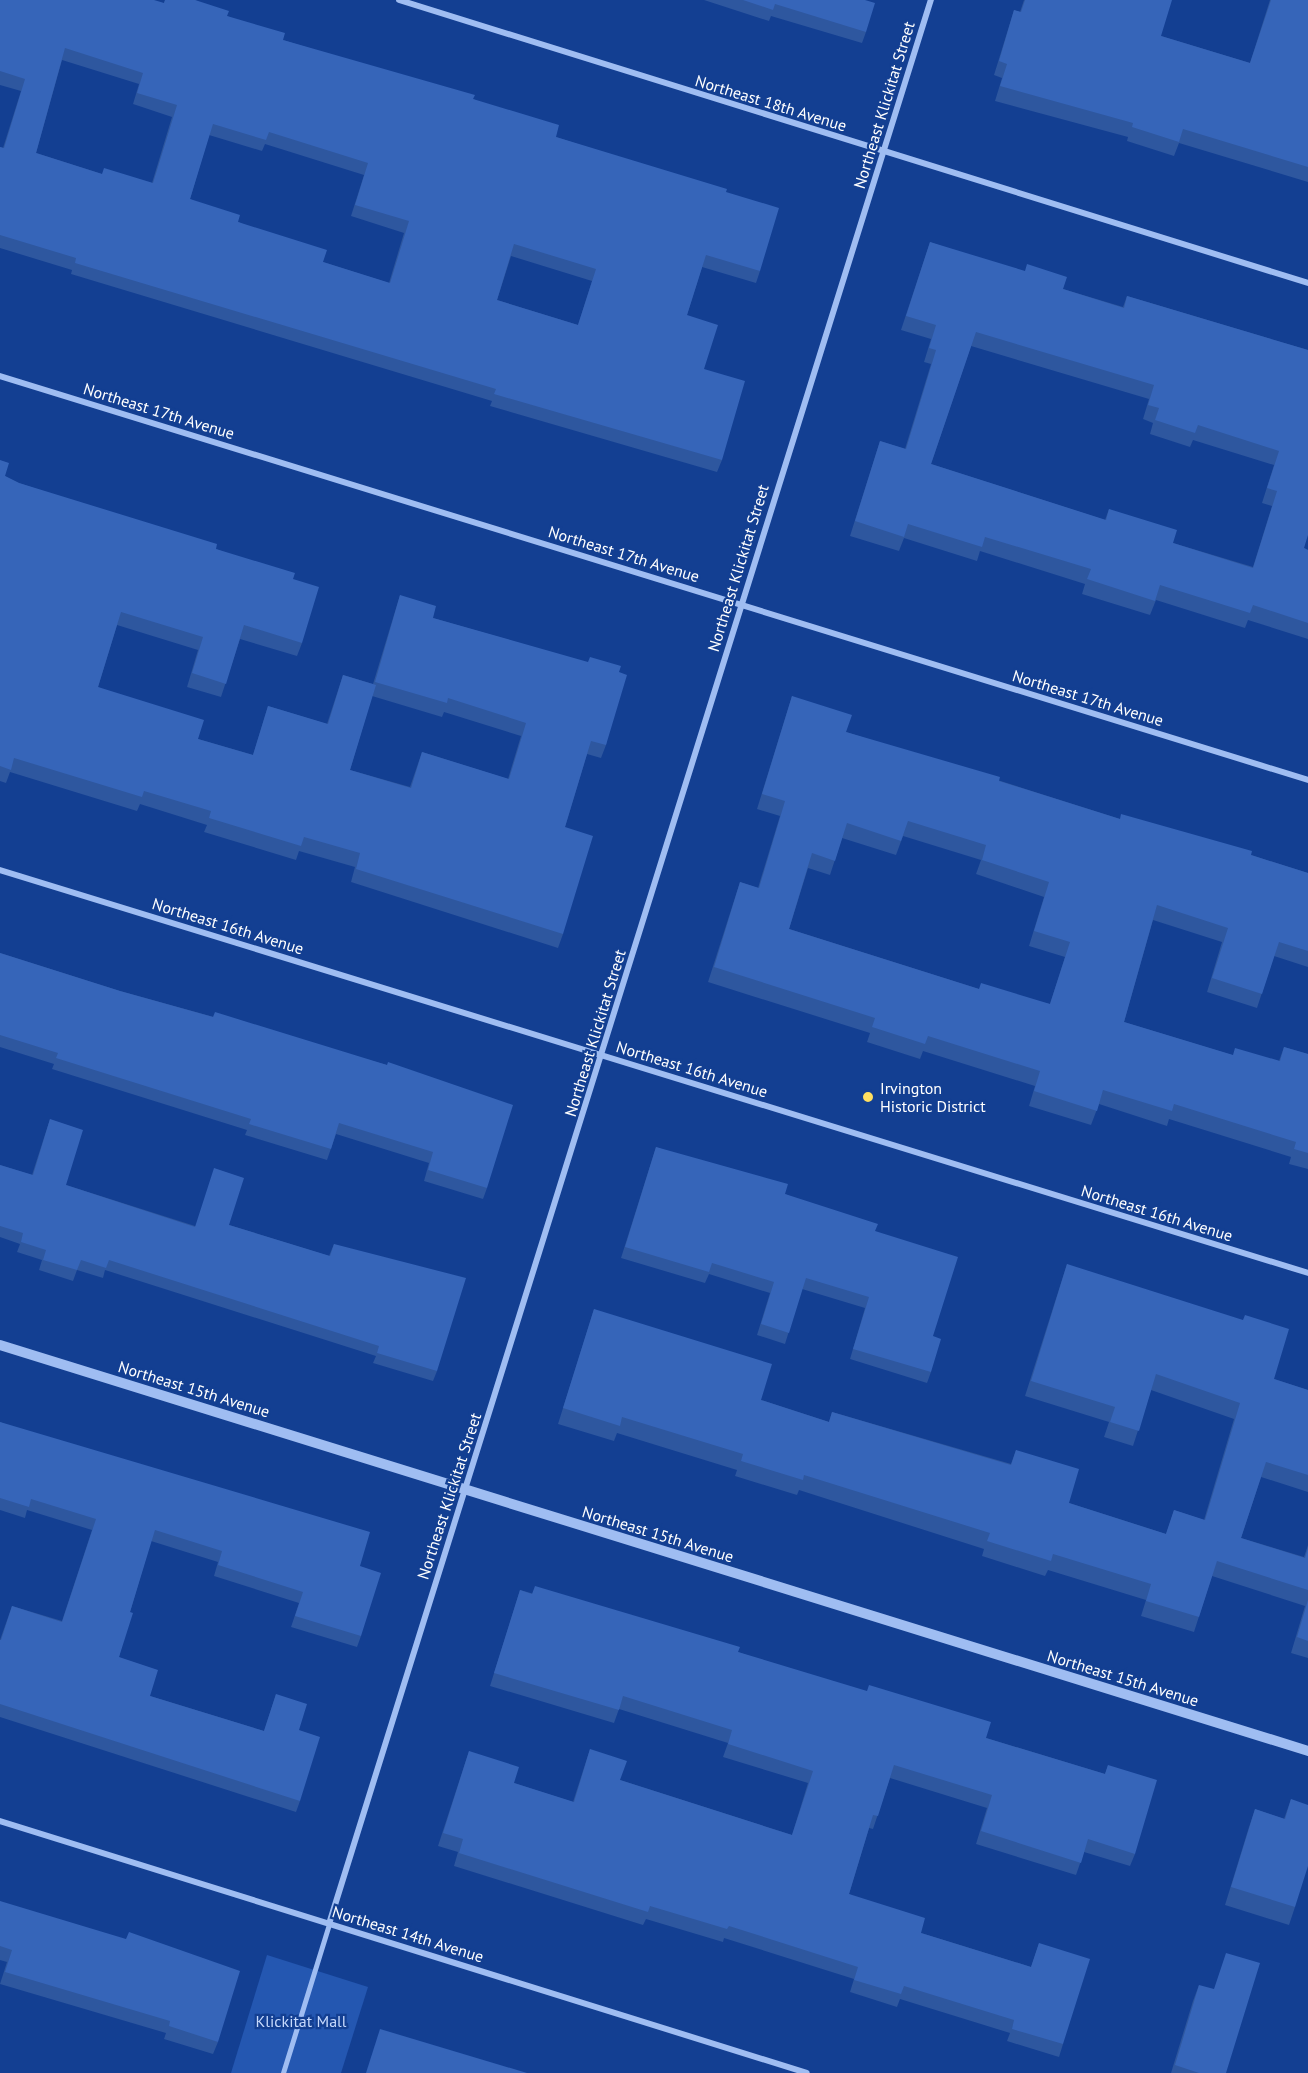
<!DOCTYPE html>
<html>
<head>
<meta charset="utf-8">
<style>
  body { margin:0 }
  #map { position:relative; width:1308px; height:2073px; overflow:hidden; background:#133f92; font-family:"PT Sans",sans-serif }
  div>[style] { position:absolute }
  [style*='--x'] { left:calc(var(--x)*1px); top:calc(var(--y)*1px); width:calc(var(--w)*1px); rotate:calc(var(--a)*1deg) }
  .green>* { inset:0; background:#2457b1 }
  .service>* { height:4.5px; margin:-2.25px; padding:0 2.25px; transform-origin:2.25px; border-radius:2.25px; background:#9fbdf2 }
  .minor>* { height:6px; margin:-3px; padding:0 3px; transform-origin:3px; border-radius:3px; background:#9fbdf2 }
  .tertiary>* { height:10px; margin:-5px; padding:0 5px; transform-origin:5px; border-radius:5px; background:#9fbdf2 }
  .wall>* { inset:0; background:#2e579f }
  .building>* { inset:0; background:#3665b9 }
  .dots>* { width:16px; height:16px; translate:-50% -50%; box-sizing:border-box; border:3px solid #133f92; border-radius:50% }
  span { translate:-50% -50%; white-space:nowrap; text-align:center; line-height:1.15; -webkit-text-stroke:4.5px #133f92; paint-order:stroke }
  .street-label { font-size:16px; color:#fff }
  .poi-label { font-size:16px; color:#fff }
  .left { translate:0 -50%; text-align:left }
  .park-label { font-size:16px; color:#c7dafd }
</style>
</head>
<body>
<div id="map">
  <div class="green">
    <i style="clip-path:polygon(267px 1955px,368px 1987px,341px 2073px,231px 2073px)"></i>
  </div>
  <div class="service">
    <i style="--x:283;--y:2073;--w:156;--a:-72.8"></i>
  </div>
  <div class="minor">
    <i style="--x:399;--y:0;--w:952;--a:17.29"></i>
    <i style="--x:0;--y:376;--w:1369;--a:17.16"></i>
    <i style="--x:0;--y:870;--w:1369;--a:17.12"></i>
    <i style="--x:0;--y:1821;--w:845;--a:17.34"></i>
    <i style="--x:329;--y:1924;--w:2016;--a:-72.63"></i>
  </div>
  <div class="tertiary">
    <i style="--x:0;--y:1345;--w:1370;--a:17.24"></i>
  </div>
  <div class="wall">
    <i style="clip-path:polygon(evenodd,0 0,164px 3px,165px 0,195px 0,227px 16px,283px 40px,473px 99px,556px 137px,726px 192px,760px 271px,756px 283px,702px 267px,687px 315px,704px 369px,722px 460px,717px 472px,490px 406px,492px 401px,71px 274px,72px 270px,0 248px,0 147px,3px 148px,21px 91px,0 85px,0 0,62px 60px,139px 84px,133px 104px,172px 117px,152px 183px,102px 174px,36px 153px,62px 60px,0 0,209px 135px,262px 151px,265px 144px,364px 175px,351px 216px,404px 233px,389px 283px,323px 262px,190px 199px,209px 135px,0 0,511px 256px,592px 281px,578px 325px,497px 300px,511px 256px)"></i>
    <i style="clip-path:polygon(704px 0,865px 0,866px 32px,862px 43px,771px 16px,769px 21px)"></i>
    <i style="clip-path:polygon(1024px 0,1161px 36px,1250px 63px,1270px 0,1308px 0,1308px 182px,1179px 143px,1174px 156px,1127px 141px,1128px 137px,995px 101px,1002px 78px,994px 75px,1014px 10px,1020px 12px)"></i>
    <i style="clip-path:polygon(evenodd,930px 242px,1063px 289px,1123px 307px,1127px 296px,1308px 350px,1304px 548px,1308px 550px,1308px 639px,1248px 620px,1245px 628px,1156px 600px,1150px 615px,1082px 594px,1085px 584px,980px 551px,977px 561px,904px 538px,899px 551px,850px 536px,880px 441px,905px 449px,931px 364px,924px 362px,931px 339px,901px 330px,930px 242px,971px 346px,1149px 399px,1143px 419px,1153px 423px,1150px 434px,1190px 447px,1193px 440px,1274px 465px,1262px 503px,1272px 506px,1253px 567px,1173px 543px,1109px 509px,1105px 520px,931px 464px,971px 346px)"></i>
    <i style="clip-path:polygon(evenodd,0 460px,5px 476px,19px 483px,216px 549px,293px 579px,302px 643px,297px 656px,240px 639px,221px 697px,187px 687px,198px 650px,117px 625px,98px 687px,198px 739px,253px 755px,268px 706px,327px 724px,343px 675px,373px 684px,400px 595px,433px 618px,619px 672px,606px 745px,601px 758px,587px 754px,565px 827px,563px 934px,558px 948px,351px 882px,355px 867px,299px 851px,296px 860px,204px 832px,207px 825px,140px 804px,137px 811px,10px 772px,6px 783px,0 781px,0 460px,372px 696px,442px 717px,444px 712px,521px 736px,508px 779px,422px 752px,410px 787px,350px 770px,372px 696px)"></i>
    <i style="clip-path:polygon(evenodd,792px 696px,846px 732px,1120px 819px,1251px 855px,1308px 873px,1308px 967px,1274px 956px,1257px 1008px,1207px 992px,1222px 942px,1153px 920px,1124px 1022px,1232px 1055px,1279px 1061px,1284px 1047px,1308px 1054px,1308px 1169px,1289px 1164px,1291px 1157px,1169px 1119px,1167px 1126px,1099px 1104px,1091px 1125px,1029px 1106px,1035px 1086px,923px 1051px,920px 1059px,867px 1042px,870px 1033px,708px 982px,740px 882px,758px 888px,780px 816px,757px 809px,792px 696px,903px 836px,981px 860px,976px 874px,1044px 897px,1029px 946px,1065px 957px,1050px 1004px,979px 989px,789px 929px,808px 868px,830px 875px,842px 838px,896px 855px,903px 836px)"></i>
    <i style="clip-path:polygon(0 953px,120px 991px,387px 1065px,487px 1188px,483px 1199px,424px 1181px,429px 1163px,336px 1134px,327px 1160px,245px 1135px,247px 1130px,52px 1069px,54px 1064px,0 1047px)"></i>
    <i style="clip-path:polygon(50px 1119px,66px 1185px,195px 1226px,229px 1225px,329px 1256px,334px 1244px,437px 1371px,433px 1381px,373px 1363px,376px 1356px,105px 1270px,103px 1278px,77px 1270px,73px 1281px,39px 1270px,42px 1260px,17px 1252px,20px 1244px,0 1237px,0 1165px,32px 1175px)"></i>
    <i style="clip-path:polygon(656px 1147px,785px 1194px,875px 1231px,933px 1336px,931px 1372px,927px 1383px,850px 1359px,865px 1308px,802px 1289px,785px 1344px,757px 1335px,770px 1293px,709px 1274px,705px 1283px,621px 1258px)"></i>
    <i style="clip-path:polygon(1067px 1264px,1274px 1379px,1308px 1390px,1308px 1492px,1261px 1477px,1241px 1538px,1304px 1557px,1308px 1545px,1308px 1658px,1291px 1653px,1305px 1606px,1212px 1576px,1194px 1632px,1141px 1616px,1146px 1600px,1048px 1570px,1045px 1576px,982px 1556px,984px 1549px,799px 1490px,797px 1495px,735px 1476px,737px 1470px,617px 1433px,614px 1441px,558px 1424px,594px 1309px,761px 1400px,829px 1422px,832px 1412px,1011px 1464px,1016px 1450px,1069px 1503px,1166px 1534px,1174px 1510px,1204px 1520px,1234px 1419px,1151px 1390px,1133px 1446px,1104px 1437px,1109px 1422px,1025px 1396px)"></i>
    <i style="clip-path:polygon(0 1422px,360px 1566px,361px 1636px,357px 1647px,291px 1627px,299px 1603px,214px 1576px,218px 1562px,151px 1541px,130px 1612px,119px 1657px,150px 1696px,264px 1731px,276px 1694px,299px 1730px,300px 1801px,296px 1812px,0 1717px,0 1640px,12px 1606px,62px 1621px,92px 1530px,27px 1510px,25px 1518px,0 1510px)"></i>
    <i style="clip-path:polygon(520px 1590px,738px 1652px,986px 1738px,1105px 1774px,1108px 1765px,1135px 1854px,1130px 1866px,1084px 1852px,1076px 1875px,976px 1844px,987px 1808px,890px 1778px,873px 1829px,869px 1828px,849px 1894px,921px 1933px,1031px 1967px,1039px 1943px,1063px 2044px,1059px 2057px,1007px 2041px,1010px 2033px,900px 1999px,897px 2007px,850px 1992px,854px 1979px,724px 1938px,723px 1942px,646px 1919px,643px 1925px,454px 1866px,458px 1852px,438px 1846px,469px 1751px,514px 1783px,573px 1802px,590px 1749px,620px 1780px,792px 1835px,808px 1783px,723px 1757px,728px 1743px,619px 1709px,614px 1723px,490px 1686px)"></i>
    <i style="clip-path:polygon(1291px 1799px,1295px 1907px,1289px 1925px,1225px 1905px,1249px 1827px,1255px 1809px,1284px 1819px)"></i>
    <i style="clip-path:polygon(0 1901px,218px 2042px,213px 2054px,164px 2039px,166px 2033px,0 1984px,7px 1962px,0 1960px)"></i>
    <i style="clip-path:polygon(1199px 1985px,1226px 2073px,1171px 2073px,1193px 2001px)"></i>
  </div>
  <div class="building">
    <i style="clip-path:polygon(evenodd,0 0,154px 0,164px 3px,165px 0,195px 0,229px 11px,227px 16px,285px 33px,283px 40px,475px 95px,473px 99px,559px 125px,556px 137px,727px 189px,726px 192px,779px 208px,760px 271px,706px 255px,687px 315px,718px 325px,704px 369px,745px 381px,722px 460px,494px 394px,496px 389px,75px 263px,76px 258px,0 235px,0 147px,4px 148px,25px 79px,0 71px,0 0,65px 48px,143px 73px,137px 93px,177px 105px,153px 183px,104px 168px,102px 174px,36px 153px,65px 48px,0 0,213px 124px,266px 140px,269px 132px,368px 163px,355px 205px,409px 221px,390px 283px,323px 262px,327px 250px,238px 222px,240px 215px,190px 199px,213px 124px,0 0,514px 244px,596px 269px,578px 325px,497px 300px,514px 244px)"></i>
    <i style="clip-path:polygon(743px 0,865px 0,875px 3px,866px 32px,775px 4px,773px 10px)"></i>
    <i style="clip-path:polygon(1025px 0,1172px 0,1161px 36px,1250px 63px,1271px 0,1308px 0,1308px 167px,1183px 129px,1179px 142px,1132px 127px,1133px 123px,1000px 86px,1007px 64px,999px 61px,1014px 10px,1021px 12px)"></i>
    <i style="clip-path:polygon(evenodd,930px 242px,1025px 271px,1027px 264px,1067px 277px,1063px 289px,1124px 308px,1127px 296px,1308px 350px,1308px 535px,1304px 548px,1308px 550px,1308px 623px,1253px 605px,1250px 613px,1160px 585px,1155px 601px,1087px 579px,1091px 569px,985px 537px,982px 547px,908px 524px,904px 537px,855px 521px,880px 441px,906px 449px,936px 350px,929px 348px,936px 325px,906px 316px,930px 242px,976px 332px,1154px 385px,1148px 405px,1159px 408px,1155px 420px,1195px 433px,1198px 425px,1279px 451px,1267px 488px,1277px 491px,1253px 568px,1173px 543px,1177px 530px,1109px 509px,1106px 520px,931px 464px,976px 332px)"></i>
    <i style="clip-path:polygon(0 460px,9px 463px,5px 476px,19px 483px,217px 544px,216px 549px,295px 573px,293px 579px,319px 587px,302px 643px,244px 625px,226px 684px,192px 673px,203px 637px,121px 612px,98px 687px,204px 720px,198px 739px,253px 755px,268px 706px,328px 724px,343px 675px,376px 685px,350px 770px,411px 788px,422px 752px,509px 779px,526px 723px,448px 698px,447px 703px,375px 682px,400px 595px,436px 606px,433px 618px,588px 662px,590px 657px,621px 666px,619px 672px,627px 675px,606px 745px,591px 741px,565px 827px,593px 836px,563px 934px,356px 869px,360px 853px,304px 837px,301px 846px,209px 818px,211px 811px,144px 791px,142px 797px,14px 758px,11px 770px,0 766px)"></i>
    <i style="clip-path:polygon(evenodd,792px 696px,852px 715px,846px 732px,1000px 777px,999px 781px,1120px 819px,1121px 814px,1252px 851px,1251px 855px,1308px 873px,1308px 951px,1279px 942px,1262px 994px,1212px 978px,1228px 928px,1157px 905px,1124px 1022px,1233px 1055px,1235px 1048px,1280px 1061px,1284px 1047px,1308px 1054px,1308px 1153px,1294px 1149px,1296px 1142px,1174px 1104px,1172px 1111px,1103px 1090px,1097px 1111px,1034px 1091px,1040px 1071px,928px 1036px,925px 1044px,872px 1027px,875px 1018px,714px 967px,740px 882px,759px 888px,785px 801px,762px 794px,792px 696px,908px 821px,986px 845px,982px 860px,1049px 882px,1034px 931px,1070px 942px,1050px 1004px,981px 983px,979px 989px,789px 929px,812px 853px,835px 861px,847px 823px,901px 841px,908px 821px)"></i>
    <i style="clip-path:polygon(0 953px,120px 991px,213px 1017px,215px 1012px,387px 1065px,388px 1062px,513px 1105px,487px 1188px,428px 1170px,433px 1152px,339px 1123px,331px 1149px,249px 1124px,251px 1119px,56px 1058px,58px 1053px,0 1035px)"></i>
    <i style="clip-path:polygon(50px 1119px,83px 1130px,66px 1185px,195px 1227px,214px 1168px,244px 1178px,229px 1225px,330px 1256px,334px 1244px,466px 1278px,437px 1371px,377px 1353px,379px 1346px,109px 1260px,106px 1268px,81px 1260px,77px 1270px,43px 1260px,46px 1250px,21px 1242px,23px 1233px,0 1226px,0 1165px,33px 1175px)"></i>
    <i style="clip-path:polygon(656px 1147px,788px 1184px,785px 1194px,878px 1224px,875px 1231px,958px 1257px,933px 1336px,941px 1339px,931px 1372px,853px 1349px,869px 1297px,806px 1278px,789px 1333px,761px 1324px,774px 1282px,712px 1263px,709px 1272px,625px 1247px)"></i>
    <i style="clip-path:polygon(1067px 1264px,1243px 1320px,1245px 1315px,1289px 1329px,1274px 1379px,1308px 1390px,1308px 1475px,1266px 1462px,1241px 1538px,1305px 1558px,1308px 1548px,1308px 1590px,1217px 1561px,1199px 1617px,1146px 1601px,1151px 1584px,1053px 1554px,1051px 1561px,987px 1541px,990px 1533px,804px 1475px,803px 1480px,741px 1461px,743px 1454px,622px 1417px,620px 1426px,563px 1408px,594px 1309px,772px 1364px,761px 1400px,829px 1422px,832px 1412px,1011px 1465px,1016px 1450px,1079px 1469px,1069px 1503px,1166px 1534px,1174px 1510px,1205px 1520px,1240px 1403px,1156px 1374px,1139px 1431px,1110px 1422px,1115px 1407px,1031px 1381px)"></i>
    <i style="clip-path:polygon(0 1422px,370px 1532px,360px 1566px,381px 1573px,361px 1636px,295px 1616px,303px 1592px,218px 1565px,222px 1551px,155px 1530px,130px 1612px,133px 1613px,119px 1657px,158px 1670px,150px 1696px,264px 1731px,276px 1694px,307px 1704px,299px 1730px,320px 1737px,300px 1801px,0 1704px,0 1640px,1px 1640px,12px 1606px,62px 1622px,96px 1519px,31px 1499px,29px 1507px,0 1498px)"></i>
    <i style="clip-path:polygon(535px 1586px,740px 1647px,738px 1652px,867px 1691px,869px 1685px,991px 1722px,986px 1738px,1105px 1774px,1108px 1765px,1157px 1780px,1135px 1854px,1088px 1839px,1081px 1863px,981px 1831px,992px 1795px,894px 1765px,878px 1816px,873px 1815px,849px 1894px,925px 1918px,921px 1933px,1031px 1967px,1039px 1943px,1090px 1959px,1063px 2044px,1012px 2029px,1014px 2020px,904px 1986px,901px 1994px,854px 1980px,858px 1967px,729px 1926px,727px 1929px,650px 1906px,648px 1912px,459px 1853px,463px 1839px,443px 1833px,469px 1751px,519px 1767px,514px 1783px,574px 1802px,590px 1749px,627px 1761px,620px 1780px,792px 1835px,813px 1771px,728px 1744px,732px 1730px,623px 1696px,619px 1710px,494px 1673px,520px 1590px,532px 1594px)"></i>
    <i style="clip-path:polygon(1308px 1600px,1308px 1641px,1297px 1637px)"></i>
    <i style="clip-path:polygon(1291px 1799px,1308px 1805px,1308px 1866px,1295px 1907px,1231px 1887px,1255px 1809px,1285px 1819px)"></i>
    <i style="clip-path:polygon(0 1901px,126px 1939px,129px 1932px,240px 1971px,218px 2042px,169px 2026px,170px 2021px,5px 1972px,12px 1950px,0 1946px)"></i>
    <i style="clip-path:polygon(1226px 1953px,1260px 1963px,1226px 2073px,1199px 2073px,1175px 2065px,1199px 1985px,1214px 1989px)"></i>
    <i style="clip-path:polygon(380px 2029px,527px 2073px,366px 2073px)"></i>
  </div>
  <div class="dots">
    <i style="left:868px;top:1097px;background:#ffdf60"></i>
  </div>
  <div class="street-label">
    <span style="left:771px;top:103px;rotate:17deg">Northeast 18th Avenue</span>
    <span style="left:884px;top:105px;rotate:-73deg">Northeast Klickitat Street</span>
    <span style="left:159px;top:411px;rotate:17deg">Northeast 17th Avenue</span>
    <span style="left:624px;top:554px;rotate:17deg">Northeast 17th Avenue</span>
    <span style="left:738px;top:568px;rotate:-73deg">Northeast Klickitat Street</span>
    <span style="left:1088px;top:698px;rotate:17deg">Northeast 17th Avenue</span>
    <span style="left:228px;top:926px;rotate:17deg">Northeast 16th Avenue</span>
    <span style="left:595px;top:1033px;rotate:-73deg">Northeast Klickitat Street</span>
    <span style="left:692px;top:1069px;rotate:17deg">Northeast 16th Avenue</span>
    <span style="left:1157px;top:1213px;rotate:17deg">Northeast 16th Avenue</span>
    <span style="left:194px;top:1389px;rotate:17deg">Northeast 15th Avenue</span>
    <span style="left:449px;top:1496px;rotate:-72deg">Northeast Klickitat Street</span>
    <span style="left:658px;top:1534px;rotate:17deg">Northeast 15th Avenue</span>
    <span style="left:1123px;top:1678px;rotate:17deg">Northeast 15th Avenue</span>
    <span style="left:408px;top:1934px;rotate:17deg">Northeast 14th Avenue</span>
  </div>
  <div class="poi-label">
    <span class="left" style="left:880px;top:1097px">Irvington<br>Historic District</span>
  </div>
  <div class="park-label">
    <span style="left:301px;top:2021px">Klickitat Mall</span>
  </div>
</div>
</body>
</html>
